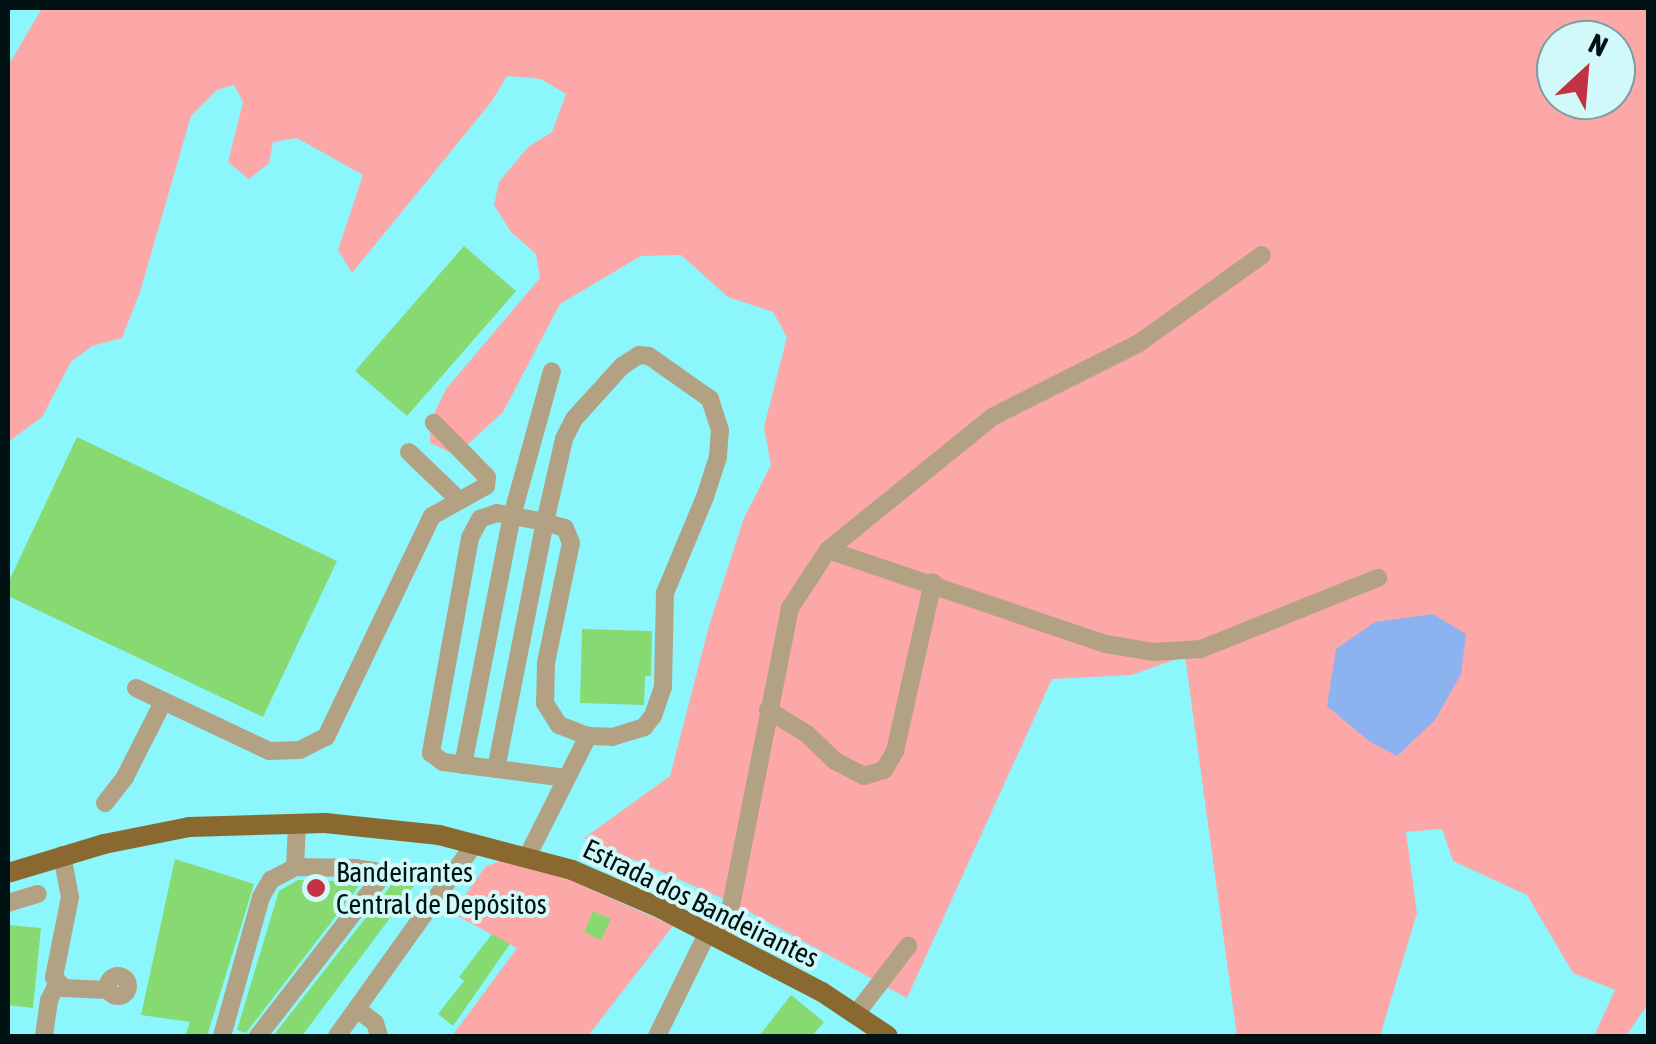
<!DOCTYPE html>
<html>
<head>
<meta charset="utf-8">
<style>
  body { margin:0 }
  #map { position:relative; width:1656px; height:1044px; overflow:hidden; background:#8bf7fd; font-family:"Asap Condensed",sans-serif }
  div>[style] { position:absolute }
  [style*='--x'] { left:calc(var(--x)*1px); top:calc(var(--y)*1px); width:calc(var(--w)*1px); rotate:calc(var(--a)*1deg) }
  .green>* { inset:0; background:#fca8a8 }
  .water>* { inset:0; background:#8cb2ef }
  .building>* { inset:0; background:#86da71 }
  .minor>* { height:18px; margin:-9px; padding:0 9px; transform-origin:9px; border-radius:9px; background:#b3a184 }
  .minor>.ring { margin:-9px; padding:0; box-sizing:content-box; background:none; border:18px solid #b3a184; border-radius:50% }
  .major>* { height:20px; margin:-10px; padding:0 10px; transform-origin:10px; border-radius:10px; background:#896930 }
  .dots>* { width:28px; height:28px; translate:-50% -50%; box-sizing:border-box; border:5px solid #d2f9fa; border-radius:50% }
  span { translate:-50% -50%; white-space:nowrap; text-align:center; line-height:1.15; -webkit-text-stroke:8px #d2f9fa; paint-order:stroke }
  .poi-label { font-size:28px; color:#001213 }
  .left { translate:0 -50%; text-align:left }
  .street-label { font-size:28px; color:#001213 }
  .frame { position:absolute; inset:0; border:10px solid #001213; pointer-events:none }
  .north { position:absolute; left:1536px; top:20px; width:100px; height:100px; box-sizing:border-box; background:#d2f9fa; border:2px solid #7e9d9e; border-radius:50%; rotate:26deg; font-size:28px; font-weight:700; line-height:40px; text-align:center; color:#001213 }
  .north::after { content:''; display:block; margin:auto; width:35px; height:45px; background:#c23243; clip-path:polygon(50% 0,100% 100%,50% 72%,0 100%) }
</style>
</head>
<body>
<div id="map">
  <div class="green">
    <i style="clip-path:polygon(evenodd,42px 8px,1648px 8px,1648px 1004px,1626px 1036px,1594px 1036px,1615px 990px,1573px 973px,1527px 895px,1453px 861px,1442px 829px,1406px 832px,1417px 913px,1380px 1036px,1237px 1036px,1185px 656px,1132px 675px,1052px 679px,907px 998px,733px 903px,584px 838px,670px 776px,709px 626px,744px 518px,771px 465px,764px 427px,787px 337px,773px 312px,728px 297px,681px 255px,641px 256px,560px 304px,503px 412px,456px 455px,430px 443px,431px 420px,446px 389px,540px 278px,536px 254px,511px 232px,494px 205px,499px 182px,528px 147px,552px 132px,566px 94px,541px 79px,507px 76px,492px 101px,352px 273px,338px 250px,363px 175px,297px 138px,273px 142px,269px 163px,249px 179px,228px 162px,243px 102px,234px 85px,217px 90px,191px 116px,140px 292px,122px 338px,92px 346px,71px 362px,42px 417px,8px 442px,8px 66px,42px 8px,1556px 40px,1616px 40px,1616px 100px,1556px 100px,1556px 40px)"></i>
    <i style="clip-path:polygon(503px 860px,557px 874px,673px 926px,588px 1036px,452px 1036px,517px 948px,452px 913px,486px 866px)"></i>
  </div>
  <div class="water">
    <i style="clip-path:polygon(1433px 614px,1466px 634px,1461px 674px,1435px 720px,1397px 756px,1369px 741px,1327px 706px,1336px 649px,1375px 622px)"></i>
  </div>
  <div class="building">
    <i style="clip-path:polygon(464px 246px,516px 291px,407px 416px,355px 371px)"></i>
    <i style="clip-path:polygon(77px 437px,337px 561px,263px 717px,8px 596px,8px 583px)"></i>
    <i style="clip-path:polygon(582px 629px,652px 631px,651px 676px,645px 676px,644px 705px,580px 703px)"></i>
    <i style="clip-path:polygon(175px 859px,254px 884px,207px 1036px,185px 1036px,190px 1022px,141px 1015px)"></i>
    <i style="clip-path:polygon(392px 876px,419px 879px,302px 1036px,273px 1036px,390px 887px)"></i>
    <i style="clip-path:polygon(298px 880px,362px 882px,246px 1033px,237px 1030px,279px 891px)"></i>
    <i style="clip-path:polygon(593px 911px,611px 919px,601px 940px,584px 932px)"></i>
    <i style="clip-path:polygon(8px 925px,41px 928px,33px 1008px,8px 1005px)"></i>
    <i style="clip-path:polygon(492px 934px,510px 944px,453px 1026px,438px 1014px,464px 981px,459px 977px)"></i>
    <i style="clip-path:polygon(791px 995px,824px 1022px,812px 1036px,759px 1036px)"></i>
  </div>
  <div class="minor">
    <i style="--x:409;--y:452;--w:69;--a:43.8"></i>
    <i style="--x:828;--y:550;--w:293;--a:18.7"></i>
    <i style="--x:1106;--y:644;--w:49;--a:9.5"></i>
    <i style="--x:1154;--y:652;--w:47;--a:-3.7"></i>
    <i style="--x:1201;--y:649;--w:191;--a:-21.9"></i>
    <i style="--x:136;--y:688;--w:147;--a:25.3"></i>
    <i style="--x:269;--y:751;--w:31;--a:-2"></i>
    <i style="--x:300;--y:750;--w:29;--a:-27"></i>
    <i style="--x:326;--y:737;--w:245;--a:-64.4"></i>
    <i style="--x:432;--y:516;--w:62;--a:-29.1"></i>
    <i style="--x:486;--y:486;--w:9;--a:-84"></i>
    <i style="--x:487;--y:477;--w:76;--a:-134.5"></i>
    <i style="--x:768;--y:710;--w:46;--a:31.6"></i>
    <i style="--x:807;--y:734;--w:39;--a:44"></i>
    <i style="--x:835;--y:761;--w:33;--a:27"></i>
    <i style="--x:864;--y:776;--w:21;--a:-17"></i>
    <i style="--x:884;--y:770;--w:22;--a:-60"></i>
    <i style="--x:895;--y:751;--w:173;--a:-77.3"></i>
    <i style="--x:463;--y:765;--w:254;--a:-78.9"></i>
    <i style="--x:512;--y:516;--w:150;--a:-74.6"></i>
    <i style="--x:496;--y:769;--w:252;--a:-78.8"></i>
    <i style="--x:545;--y:522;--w:49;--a:-169.4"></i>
    <i style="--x:497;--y:513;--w:18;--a:161"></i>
    <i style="--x:480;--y:519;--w:21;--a:118"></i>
    <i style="--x:470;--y:538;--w:219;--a:100.3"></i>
    <i style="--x:431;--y:753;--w:15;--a:37"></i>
    <i style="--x:443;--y:762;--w:124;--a:7.4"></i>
    <i style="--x:105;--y:803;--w:33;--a:-52"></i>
    <i style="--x:125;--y:777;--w:84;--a:-63.1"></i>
    <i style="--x:62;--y:855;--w:43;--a:79.2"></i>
    <i style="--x:70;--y:897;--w:82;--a:101.3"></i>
    <i style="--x:54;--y:977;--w:15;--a:48"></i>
    <i style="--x:64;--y:988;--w:44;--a:2.6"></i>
    <i style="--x:527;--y:857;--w:136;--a:-63.2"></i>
    <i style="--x:588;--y:736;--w:24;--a:2"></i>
    <i style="--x:612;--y:737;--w:34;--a:-17"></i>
    <i style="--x:644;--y:727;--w:14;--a:-51"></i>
    <i style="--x:653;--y:716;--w:31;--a:-71"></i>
    <i style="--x:663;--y:687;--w:94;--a:-88.8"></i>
    <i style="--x:665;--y:593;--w:104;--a:-67.4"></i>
    <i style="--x:705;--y:497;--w:42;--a:-72"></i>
    <i style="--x:718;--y:457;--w:27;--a:-86"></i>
    <i style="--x:720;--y:430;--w:33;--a:-108"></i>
    <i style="--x:710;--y:399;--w:75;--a:-144.8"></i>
    <i style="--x:649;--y:356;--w:10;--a:-174"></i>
    <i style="--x:639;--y:355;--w:20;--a:147"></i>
    <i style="--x:622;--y:366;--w:72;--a:132.2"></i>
    <i style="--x:574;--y:419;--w:22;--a:117"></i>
    <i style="--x:564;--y:439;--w:85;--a:102.9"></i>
    <i style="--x:545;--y:522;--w:21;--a:17"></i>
    <i style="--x:565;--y:528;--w:16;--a:68"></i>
    <i style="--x:571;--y:543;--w:123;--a:101.8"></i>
    <i style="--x:546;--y:663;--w:40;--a:91.4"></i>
    <i style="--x:545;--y:703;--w:26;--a:58"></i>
    <i style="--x:559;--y:725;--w:31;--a:21"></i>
    <i style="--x:8;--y:903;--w:31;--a:-17"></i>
    <i style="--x:724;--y:941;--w:339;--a:-78.8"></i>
    <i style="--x:790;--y:608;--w:69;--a:-56.8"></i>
    <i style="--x:828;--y:550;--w:211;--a:-39"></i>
    <i style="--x:992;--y:417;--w:165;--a:-26.7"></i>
    <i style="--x:1139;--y:343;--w:151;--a:-35.6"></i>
    <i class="ring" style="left:108px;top:976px;width:2px;height:2px"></i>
    <i style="--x:358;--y:1010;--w:21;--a:37"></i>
    <i style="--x:375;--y:1023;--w:14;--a:73"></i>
    <i style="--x:856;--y:1014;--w:86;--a:-52.6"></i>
    <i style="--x:44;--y:1036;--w:36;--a:-82"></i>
    <i style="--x:49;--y:1000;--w:18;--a:-63"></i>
    <i style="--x:222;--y:1036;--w:144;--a:-74.3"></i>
    <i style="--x:261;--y:897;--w:20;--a:-60"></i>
    <i style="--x:271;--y:880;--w:27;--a:-28"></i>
    <i style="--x:258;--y:1036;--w:199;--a:-52.2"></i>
    <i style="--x:380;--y:879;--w:10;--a:-127"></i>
    <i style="--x:374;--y:871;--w:18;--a:-171"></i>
    <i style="--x:356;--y:868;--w:61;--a:-179.1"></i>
    <i style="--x:295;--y:867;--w:43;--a:-87.3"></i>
    <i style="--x:337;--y:1036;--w:237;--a:-54.4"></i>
    <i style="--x:657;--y:1036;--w:116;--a:-63.9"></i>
  </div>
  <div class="major">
    <i style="--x:8;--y:873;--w:100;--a:-16.8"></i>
    <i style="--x:104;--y:844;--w:87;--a:-11.3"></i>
    <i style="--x:189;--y:827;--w:136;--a:-1.7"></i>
    <i style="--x:325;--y:823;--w:115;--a:6"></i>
    <i style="--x:439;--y:835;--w:138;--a:14.7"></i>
    <i style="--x:572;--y:870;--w:96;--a:23.4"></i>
    <i style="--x:660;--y:908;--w:182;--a:27.4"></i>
    <i style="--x:822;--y:992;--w:79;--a:33.7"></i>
  </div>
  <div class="dots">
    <i style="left:316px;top:888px;background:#c23243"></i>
  </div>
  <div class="poi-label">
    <span class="left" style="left:336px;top:888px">Bandeirantes<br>Central de Depósitos</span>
  </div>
  <div class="street-label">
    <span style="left:701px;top:903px;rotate:26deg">Estrada dos Bandeirantes</span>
  </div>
  <div class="frame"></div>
  <div class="north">N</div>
</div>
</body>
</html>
